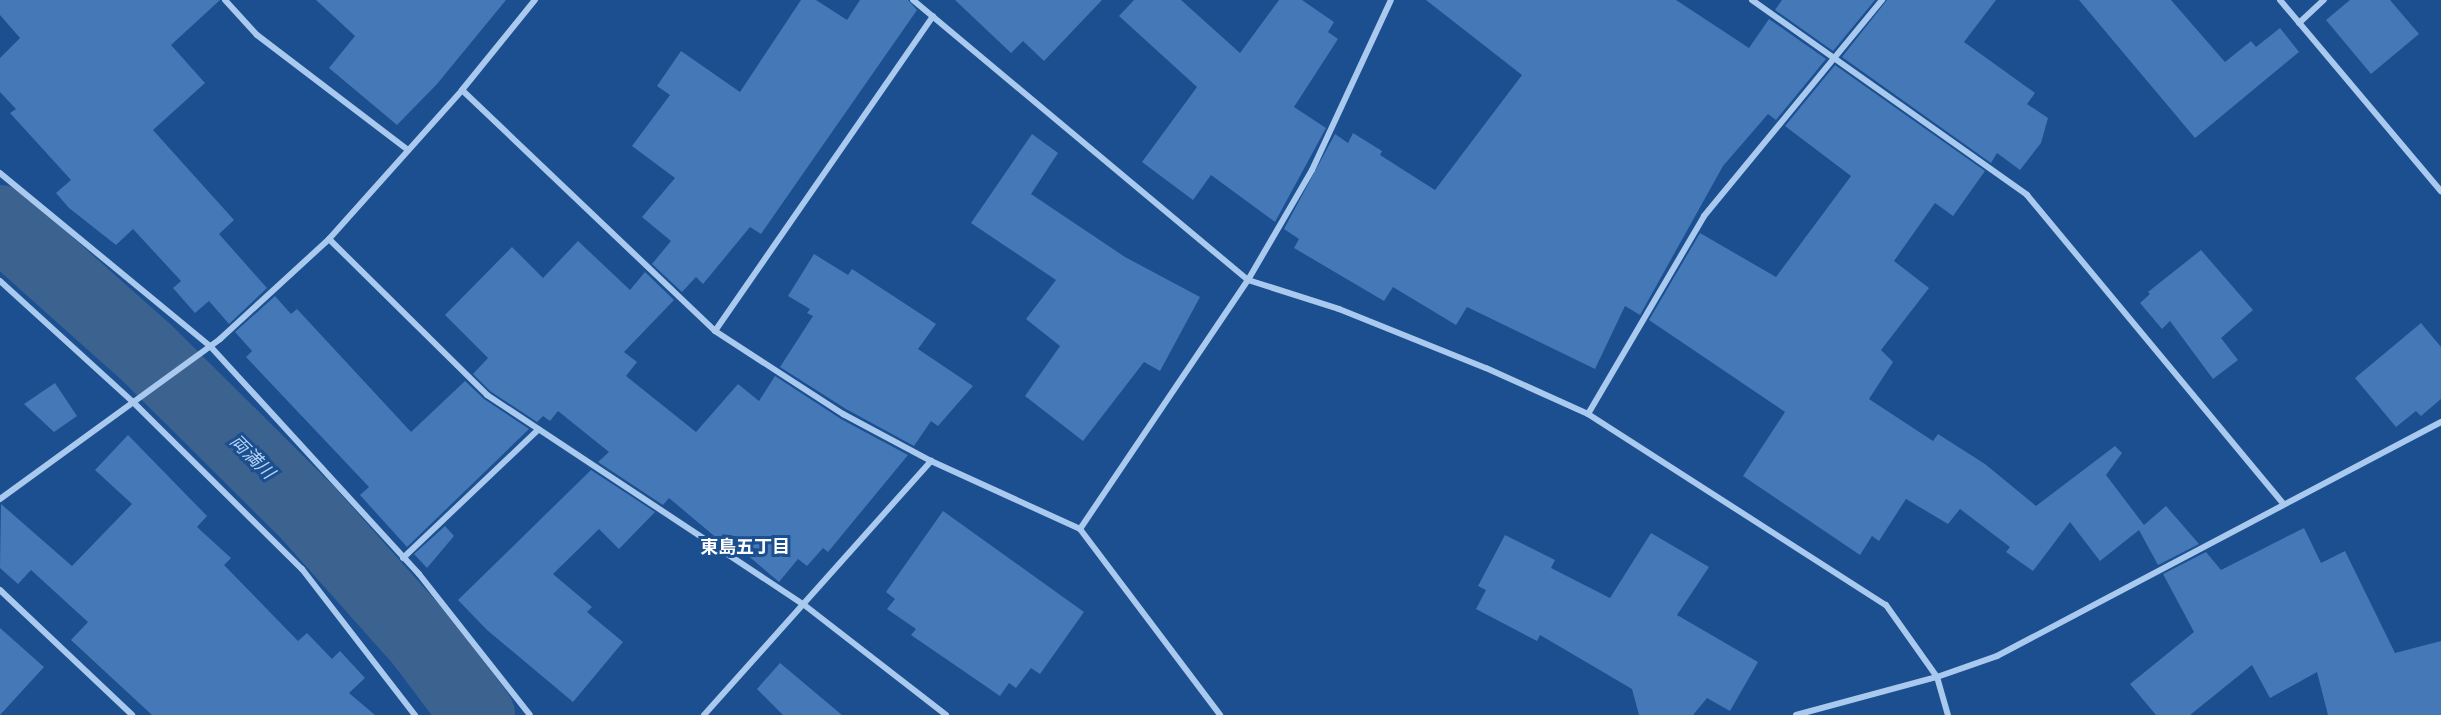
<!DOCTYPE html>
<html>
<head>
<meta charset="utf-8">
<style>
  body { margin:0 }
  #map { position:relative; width:2441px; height:715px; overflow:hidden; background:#1b4f8f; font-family:Figtree,"Noto Sans JP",sans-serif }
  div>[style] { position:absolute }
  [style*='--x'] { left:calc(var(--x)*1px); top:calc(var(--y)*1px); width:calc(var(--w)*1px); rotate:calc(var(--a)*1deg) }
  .river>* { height:74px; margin:-37px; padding:0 37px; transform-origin:37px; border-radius:37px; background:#3c6290 }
  .building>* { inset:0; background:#4478b7 }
  .street>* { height:6px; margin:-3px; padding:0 3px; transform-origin:3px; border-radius:3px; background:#a9c9ee }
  span { translate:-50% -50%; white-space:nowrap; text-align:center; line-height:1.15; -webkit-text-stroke:6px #1b4f8f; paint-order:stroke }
  .water-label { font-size:18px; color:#b5d3f5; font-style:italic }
  .neighbourhood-label { font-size:18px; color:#fff; font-weight:700 }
</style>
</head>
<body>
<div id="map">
  <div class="river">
    <i style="--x:0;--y:222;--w:194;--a:41.7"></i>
    <i style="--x:145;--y:351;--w:230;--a:44.8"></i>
    <i style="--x:308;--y:513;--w:171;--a:48.3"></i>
    <i style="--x:422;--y:641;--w:93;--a:52.9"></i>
  </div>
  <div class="building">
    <i style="clip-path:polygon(0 0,220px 0,171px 45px,205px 83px,153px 130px,234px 220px,219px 234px,267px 288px,229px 324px,209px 301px,195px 313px,173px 288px,181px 281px,133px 229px,116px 245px,69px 208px,56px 193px,71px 180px,10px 113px,16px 109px,0 92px,0 58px,20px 38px,0 15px)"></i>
    <i style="clip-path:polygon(316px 0,506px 0,437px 84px,397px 125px,329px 68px,355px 36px)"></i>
    <i style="clip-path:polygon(801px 0,816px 0,847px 20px,860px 0,908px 0,917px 10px,761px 234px,750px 227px,703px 284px,696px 277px,682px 292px,652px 264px,671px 241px,642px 217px,675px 178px,632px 146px,670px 95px,657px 86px,681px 51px,740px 92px)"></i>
    <i style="clip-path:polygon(955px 0,1102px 0,1044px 61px,1023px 41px,1011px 53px)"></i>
    <i style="clip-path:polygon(1134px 0,1181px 0,1240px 53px,1279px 0,1302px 0,1334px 22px,1328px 32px,1338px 39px,1294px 107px,1326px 128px,1275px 222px,1211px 175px,1193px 200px,1142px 162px,1197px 87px,1119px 16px)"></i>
    <i style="clip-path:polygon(1426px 0,1676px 0,1749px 48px,1769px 19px,1826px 59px,1776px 120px,1768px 114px,1723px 166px,1640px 315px,1625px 306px,1595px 369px,1467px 307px,1456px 325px,1393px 287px,1384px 301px,1294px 248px,1299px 239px,1284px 229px,1335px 134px,1348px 143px,1353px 133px,1382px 151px,1380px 155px,1435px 190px,1522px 75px)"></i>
    <i style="clip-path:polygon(1782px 0,1875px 0,1833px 51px,1775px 10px)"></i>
    <i style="clip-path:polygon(1887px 0,1996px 0,1964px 42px,2035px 93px,2027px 104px,2048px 118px,2041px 143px,2020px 170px,1997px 153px,1991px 163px,1842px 57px)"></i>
    <i style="clip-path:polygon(2079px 0,2171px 0,2225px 62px,2251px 41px,2256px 47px,2280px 28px,2299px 52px,2195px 138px)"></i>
    <i style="clip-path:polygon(2350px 0,2390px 0,2419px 34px,2371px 74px,2326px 20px)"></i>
    <i style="clip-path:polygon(1835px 65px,1985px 171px,1953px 216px,1935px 203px,1894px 261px,1929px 288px,1881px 350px,1893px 362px,1869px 399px,1933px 441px,1938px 434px,1985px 464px,2036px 506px,2115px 446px,2122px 453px,2106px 475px,2144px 525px,2166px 506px,2199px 544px,2158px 565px,2139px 530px,2100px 561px,2070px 522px,2033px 571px,2006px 552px,2010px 547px,1960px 509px,1948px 524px,1906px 499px,1879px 541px,1872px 536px,1860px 555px,1743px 476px,1785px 412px,1649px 320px,1700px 233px,1776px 277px,1851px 176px,1785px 126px)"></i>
    <i style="clip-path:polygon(1032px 134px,1058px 153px,1031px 194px,1125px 257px,1200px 297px,1160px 371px,1144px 362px,1083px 441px,1025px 396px,1060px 346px,1026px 319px,1056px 280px,971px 223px)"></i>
    <i style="clip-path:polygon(578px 241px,630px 290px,645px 272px,674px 300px,624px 352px,637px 362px,626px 376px,696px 432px,738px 384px,759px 401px,775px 376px,841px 419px,908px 455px,828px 552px,823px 548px,807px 566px,798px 559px,779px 582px,723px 534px,719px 540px,669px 498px,663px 505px,598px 462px,609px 452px,558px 411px,550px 421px,543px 416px,537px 422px,490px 391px,473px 374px,488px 358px,445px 315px,512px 247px,543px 278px)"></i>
    <i style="clip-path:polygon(2201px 250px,2253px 310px,2221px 338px,2238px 360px,2213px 379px,2170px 321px,2162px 329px,2140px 303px,2150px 294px,2148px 292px)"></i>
    <i style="clip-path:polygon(814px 254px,848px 275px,852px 269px,936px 324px,918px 349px,973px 386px,938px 426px,931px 421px,914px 446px,846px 409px,780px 367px,813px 316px,807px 313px,810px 309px,788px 296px)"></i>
    <i style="clip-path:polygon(275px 296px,291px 314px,297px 309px,411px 432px,465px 381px,484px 399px,529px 429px,407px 547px,360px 495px,369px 487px,246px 357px,252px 351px,235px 332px)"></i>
    <i style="clip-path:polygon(2421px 323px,2441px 347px,2441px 399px,2421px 416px,2416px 411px,2396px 427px,2355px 378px)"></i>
    <i style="clip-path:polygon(55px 383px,77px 416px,54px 432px,24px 404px)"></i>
    <i style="clip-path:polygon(128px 435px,207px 516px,197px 527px,231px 558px,224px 565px,298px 641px,307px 633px,332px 659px,340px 651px,365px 678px,349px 693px,375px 715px,152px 715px,71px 640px,88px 622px,31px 570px,18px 584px,0 568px,1px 504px,72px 566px,132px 504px,95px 470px)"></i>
    <i style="clip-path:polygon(591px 470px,655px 512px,619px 549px,599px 529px,553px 574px,592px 607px,587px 612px,623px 642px,573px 702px,487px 630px,458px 600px)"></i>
    <i style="clip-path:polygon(943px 511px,1084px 612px,1040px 674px,1031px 668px,1016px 688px,1009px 683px,1000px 696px,911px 635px,916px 629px,887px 609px,895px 599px,886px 592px)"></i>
    <i style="clip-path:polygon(445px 526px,454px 536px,427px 568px,414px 554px)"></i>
    <i style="clip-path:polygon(2304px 528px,2321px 563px,2345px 551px,2395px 653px,2441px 641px,2441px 715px,2328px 715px,2317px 672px,2270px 698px,2252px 665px,2190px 715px,2156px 715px,2130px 684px,2194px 632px,2163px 574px,2206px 552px,2221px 570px)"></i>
    <i style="clip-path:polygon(1651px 533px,1709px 567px,1677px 615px,1758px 662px,1730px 711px,1707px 698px,1693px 715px,1639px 715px,1632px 689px,1540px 635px,1537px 641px,1476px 609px,1486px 590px,1478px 586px,1505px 535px,1555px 560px,1551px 568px,1610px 598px)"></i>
    <i style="clip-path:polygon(0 628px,44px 667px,0 715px)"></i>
    <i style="clip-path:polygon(780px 663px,842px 715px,783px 715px,757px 689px)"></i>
  </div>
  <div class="street">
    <i style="--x:225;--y:0;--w:47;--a:47.6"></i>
    <i style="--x:257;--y:35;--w:190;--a:37.3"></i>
    <i style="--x:913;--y:0;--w:437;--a:39.9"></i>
    <i style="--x:1248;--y:280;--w:96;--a:17.7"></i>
    <i style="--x:1339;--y:309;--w:158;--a:21.9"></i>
    <i style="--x:1486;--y:368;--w:112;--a:24.3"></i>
    <i style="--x:1588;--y:414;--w:354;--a:32.7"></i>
    <i style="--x:1886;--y:605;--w:88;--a:54.7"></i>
    <i style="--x:1937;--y:677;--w:40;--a:74"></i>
    <i style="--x:1752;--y:0;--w:337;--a:35.3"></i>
    <i style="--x:2027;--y:195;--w:400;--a:50.3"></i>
    <i style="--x:2280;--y:0;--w:250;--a:49.9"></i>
    <i style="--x:2299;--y:23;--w:34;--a:-43"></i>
    <i style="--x:462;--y:90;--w:349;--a:43.6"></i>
    <i style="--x:715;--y:331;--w:153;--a:33"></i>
    <i style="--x:843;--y:414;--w:100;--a:28.1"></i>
    <i style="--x:931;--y:461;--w:164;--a:24.5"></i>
    <i style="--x:1080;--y:529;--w:233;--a:53"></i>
    <i style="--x:0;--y:173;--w:272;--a:39.5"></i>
    <i style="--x:210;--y:346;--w:309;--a:47.5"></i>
    <i style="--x:419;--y:574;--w:179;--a:51.8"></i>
    <i style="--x:329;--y:239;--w:222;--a:44.6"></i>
    <i style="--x:487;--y:395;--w:379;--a:33.5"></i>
    <i style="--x:803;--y:604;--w:181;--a:37.8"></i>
    <i style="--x:0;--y:281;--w:180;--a:42.3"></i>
    <i style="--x:133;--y:402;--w:238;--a:44.7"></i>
    <i style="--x:302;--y:569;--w:185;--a:52.3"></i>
    <i style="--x:715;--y:331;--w:383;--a:-55.3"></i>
    <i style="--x:1588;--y:414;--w:229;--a:-59.6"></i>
    <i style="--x:1704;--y:216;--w:280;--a:-50.5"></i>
    <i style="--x:0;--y:499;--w:272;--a:-36"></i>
    <i style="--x:220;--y:339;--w:148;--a:-42.5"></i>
    <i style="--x:329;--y:239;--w:200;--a:-48.2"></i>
    <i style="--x:462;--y:90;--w:116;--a:-51"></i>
    <i style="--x:1080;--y:529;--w:300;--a:-56"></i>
    <i style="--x:1248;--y:280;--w:127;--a:-59.8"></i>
    <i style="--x:1312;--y:170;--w:187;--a:-65.1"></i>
    <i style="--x:403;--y:558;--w:187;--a:-43.5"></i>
    <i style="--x:0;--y:590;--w:182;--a:43.4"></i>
    <i style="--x:704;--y:715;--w:341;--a:-48.2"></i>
    <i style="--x:1796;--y:715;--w:146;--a:-15.1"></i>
    <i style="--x:1937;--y:677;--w:64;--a:-19.3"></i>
    <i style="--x:1997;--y:656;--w:502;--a:-27.79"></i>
  </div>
  <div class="water-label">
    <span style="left:252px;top:457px;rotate:45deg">両満川</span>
  </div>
  <div class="neighbourhood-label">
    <span style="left:745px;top:547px">東島五丁目</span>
  </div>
</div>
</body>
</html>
